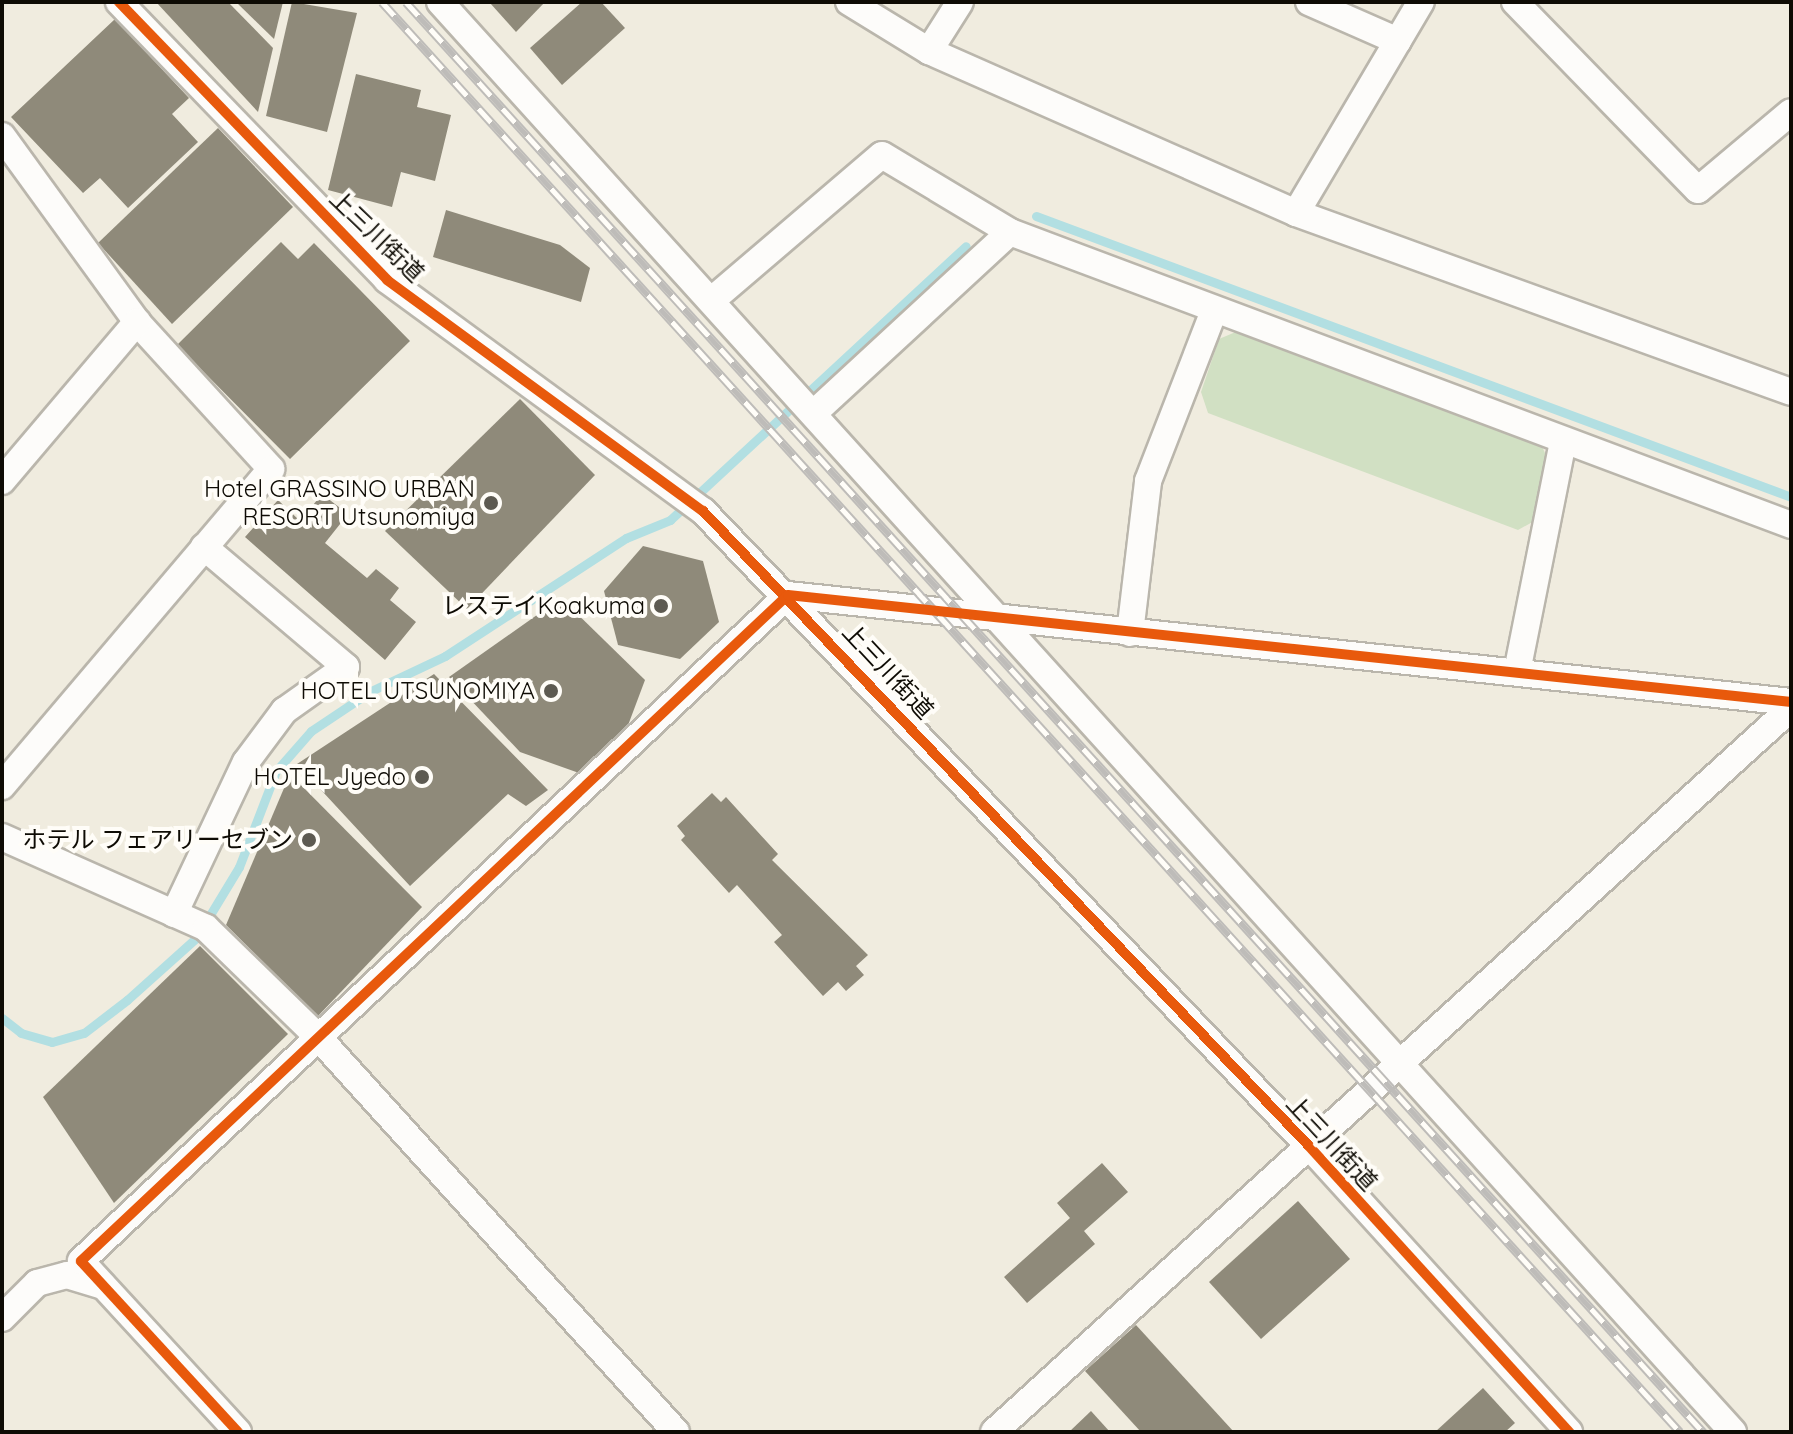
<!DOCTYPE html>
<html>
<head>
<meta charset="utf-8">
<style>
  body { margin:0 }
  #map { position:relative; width:1793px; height:1434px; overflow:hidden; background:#f0ecdf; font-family:Quicksand,"Noto Sans JP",sans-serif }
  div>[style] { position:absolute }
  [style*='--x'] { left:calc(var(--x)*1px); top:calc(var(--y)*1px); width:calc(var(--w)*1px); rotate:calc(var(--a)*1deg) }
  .green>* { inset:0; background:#d1e0c3 }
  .stream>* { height:9px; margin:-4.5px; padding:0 4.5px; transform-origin:4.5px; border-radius:4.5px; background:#b2dfe2 }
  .building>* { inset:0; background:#8f8a7a }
  .roads { filter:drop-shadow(2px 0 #bab6ac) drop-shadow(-2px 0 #bab6ac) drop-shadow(0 2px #bab6ac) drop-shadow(0 -2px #bab6ac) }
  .minor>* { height:26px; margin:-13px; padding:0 13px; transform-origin:13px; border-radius:13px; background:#fdfcfa }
  .rail>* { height:9px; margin-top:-4.5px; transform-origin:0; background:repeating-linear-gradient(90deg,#fffdf8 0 18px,#bebcb9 0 36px); box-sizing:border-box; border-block:2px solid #bebcb9 }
  .cycleway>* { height:10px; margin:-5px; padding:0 5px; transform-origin:5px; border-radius:5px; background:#e8590c }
  .dots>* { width:22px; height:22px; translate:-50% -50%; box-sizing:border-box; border:4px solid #fffdf8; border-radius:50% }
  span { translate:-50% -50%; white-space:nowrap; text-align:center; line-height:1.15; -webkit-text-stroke:8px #fffdf8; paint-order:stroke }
  .street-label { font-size:24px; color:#0e0b04 }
  .poi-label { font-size:24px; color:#0e0b04 }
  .right { translate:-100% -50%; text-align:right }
  .frame { position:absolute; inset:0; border:4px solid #0e0b04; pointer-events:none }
</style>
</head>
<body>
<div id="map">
  <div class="green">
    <i style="clip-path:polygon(1238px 331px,1541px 444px,1548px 460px,1538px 519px,1518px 530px,1208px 413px,1201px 392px,1219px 339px)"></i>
  </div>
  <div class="stream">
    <i style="--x:1036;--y:216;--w:806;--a:20.41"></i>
    <i style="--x:2;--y:1018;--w:24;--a:38"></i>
    <i style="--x:21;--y:1033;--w:32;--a:16"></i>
    <i style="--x:52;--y:1042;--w:33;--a:-16"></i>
    <i style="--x:84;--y:1033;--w:54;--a:-37.5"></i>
    <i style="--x:127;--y:1000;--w:93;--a:-41.9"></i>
    <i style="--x:196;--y:938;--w:83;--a:-58.8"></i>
    <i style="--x:239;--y:867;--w:103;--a:-68.9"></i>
    <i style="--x:276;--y:771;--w:53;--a:-48.8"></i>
    <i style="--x:311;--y:731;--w:72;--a:-33.7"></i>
    <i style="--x:371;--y:691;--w:82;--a:-25.3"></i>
    <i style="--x:445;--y:656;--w:216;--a:-33.1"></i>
    <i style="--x:626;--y:538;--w:48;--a:-22.2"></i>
    <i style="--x:670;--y:520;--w:403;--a:-42.8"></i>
  </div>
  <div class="building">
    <i style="clip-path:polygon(156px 2px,228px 2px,273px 48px,258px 112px)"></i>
    <i style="clip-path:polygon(236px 2px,283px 2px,274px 39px)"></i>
    <i style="clip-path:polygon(292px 2px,357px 13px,327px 132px,266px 116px)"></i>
    <i style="clip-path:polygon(545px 2px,516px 32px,490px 3px,492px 2px)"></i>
    <i style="clip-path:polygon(582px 2px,601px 2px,625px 28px,562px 85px,530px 48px)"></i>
    <i style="clip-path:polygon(115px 19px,189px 98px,172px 114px,198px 142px,128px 208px,100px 178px,83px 193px,11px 117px)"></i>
    <i style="clip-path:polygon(356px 74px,421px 90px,417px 107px,451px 115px,435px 181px,401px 172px,392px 207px,328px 190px)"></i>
    <i style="clip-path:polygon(218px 128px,293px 207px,172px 324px,98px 243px)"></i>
    <i style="clip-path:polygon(446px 210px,560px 245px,590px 268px,581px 302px,433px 257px)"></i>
    <i style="clip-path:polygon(281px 242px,298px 259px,314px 243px,410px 341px,290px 459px,177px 345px)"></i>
    <i style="clip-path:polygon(520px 399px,595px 475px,467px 609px,385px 531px)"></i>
    <i style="clip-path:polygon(322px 494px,348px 514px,325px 543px,367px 578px,376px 569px,399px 588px,390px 600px,416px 622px,385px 660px,245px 537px,278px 500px,300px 521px)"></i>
    <i style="clip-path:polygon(643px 546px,703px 561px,719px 622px,680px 659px,618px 645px,604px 591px)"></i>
    <i style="clip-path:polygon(561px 598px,645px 680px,627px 728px,579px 773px,520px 752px,449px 677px)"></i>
    <i style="clip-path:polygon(434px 674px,548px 790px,526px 806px,508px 794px,410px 886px,297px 764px)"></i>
    <i style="clip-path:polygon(290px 774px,422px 907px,318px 1016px,226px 925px)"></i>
    <i style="clip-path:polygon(712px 793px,721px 802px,726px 797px,778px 854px,772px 860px,868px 955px,856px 966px,864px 975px,846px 991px,838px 982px,823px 996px,774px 942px,782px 935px,737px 885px,729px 893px,681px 840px,685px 836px,677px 826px)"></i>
    <i style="clip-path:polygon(200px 946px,288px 1034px,114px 1203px,43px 1097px)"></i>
    <i style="clip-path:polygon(1102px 1163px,1128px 1192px,1084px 1231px,1095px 1244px,1027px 1303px,1004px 1277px,1070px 1218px,1057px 1203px)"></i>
    <i style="clip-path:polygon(1298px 1201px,1350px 1259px,1261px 1339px,1209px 1282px)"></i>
    <i style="clip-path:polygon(1136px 1325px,1234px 1432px,1141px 1432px,1085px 1371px)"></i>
    <i style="clip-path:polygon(1483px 1388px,1515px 1423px,1505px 1432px,1435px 1432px)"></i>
    <i style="clip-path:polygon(1091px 1411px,1110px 1432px,1069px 1432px)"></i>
  </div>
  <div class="roads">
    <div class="minor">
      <i style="--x:119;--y:2;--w:386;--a:46"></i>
      <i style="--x:387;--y:280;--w:391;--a:36.2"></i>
      <i style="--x:703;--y:511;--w:876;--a:46.34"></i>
      <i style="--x:1308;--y:1145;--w:388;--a:47.7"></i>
      <i style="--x:440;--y:2;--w:1928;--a:47.88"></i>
      <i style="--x:849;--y:2;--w:94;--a:31.5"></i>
      <i style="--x:929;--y:51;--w:401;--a:23.8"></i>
      <i style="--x:1296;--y:213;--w:526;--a:19.88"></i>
      <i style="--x:1309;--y:2;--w:97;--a:23.7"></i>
      <i style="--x:1515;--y:2;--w:262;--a:45.8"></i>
      <i style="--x:1698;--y:190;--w:121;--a:-40"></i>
      <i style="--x:929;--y:51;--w:58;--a:-57.7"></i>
      <i style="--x:2;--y:136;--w:230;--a:54"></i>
      <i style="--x:137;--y:322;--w:199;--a:47.6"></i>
      <i style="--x:271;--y:469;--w:416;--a:130.3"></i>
      <i style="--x:1296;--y:213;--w:245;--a:-59.4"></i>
      <i style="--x:712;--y:300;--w:223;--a:-40.5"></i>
      <i style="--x:882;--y:155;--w:149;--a:31"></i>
      <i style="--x:815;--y:412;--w:265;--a:-42.7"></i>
      <i style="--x:1010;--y:232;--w:834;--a:20.56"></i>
      <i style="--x:2;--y:481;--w:209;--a:-49.7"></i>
      <i style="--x:1130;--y:633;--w:153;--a:-83.2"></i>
      <i style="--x:1148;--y:481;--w:182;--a:-68.8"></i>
      <i style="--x:1517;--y:672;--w:236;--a:-78.7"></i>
      <i style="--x:2;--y:837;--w:223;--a:24"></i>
      <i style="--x:206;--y:928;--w:156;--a:44.2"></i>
      <i style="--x:318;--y:1037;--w:533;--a:47.81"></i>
      <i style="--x:174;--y:914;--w:168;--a:-64.7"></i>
      <i style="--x:246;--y:762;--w:64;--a:-53.3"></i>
      <i style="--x:284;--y:711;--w:76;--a:-35.4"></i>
      <i style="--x:346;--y:667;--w:186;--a:-139.8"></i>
      <i style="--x:2;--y:1318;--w:49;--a:-45"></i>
      <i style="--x:37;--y:1283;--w:31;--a:-15"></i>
      <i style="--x:67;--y:1275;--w:38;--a:17"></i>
      <i style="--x:238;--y:1432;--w:232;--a:-132.6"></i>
      <i style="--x:81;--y:1261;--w:971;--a:-43.29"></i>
      <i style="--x:788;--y:595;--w:1009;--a:6.09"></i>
      <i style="--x:994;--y:1432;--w:1077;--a:-42.25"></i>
    </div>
  </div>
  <div class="rail">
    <i style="--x:382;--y:2;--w:1931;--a:47.77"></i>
    <i style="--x:406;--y:2;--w:1931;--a:47.79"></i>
  </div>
  <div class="cycleway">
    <i style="--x:119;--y:2;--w:386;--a:46"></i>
    <i style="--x:387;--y:280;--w:391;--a:36.2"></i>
    <i style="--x:703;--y:511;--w:876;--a:46.34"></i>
    <i style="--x:1308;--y:1145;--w:388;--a:47.7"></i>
    <i style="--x:238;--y:1432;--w:232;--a:-132.6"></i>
    <i style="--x:81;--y:1261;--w:971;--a:-43.29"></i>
    <i style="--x:788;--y:595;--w:1009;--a:6.09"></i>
  </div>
  <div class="dots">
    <i style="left:491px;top:503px;background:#5d5a51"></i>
    <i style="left:661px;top:606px;background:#5d5a51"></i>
    <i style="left:551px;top:691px;background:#5d5a51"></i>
    <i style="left:422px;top:777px;background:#5d5a51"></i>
    <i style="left:309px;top:840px;background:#5d5a51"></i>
  </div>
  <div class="street-label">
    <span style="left:377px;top:236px;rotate:44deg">上三川街道</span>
    <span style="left:888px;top:671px;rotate:47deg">上三川街道</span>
    <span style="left:1332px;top:1143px;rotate:47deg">上三川街道</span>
  </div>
  <div class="poi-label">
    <span class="right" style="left:475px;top:503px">Hotel GRASSINO URBAN<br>RESORT Utsunomiya</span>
    <span class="right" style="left:645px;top:606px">レステイKoakuma</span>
    <span class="right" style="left:535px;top:691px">HOTEL UTSUNOMIYA</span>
    <span class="right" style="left:406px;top:777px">HOTEL Jyedo</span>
    <span class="right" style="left:293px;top:840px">ホテル フェアリーセブン</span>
  </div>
  <div class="frame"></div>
</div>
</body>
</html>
